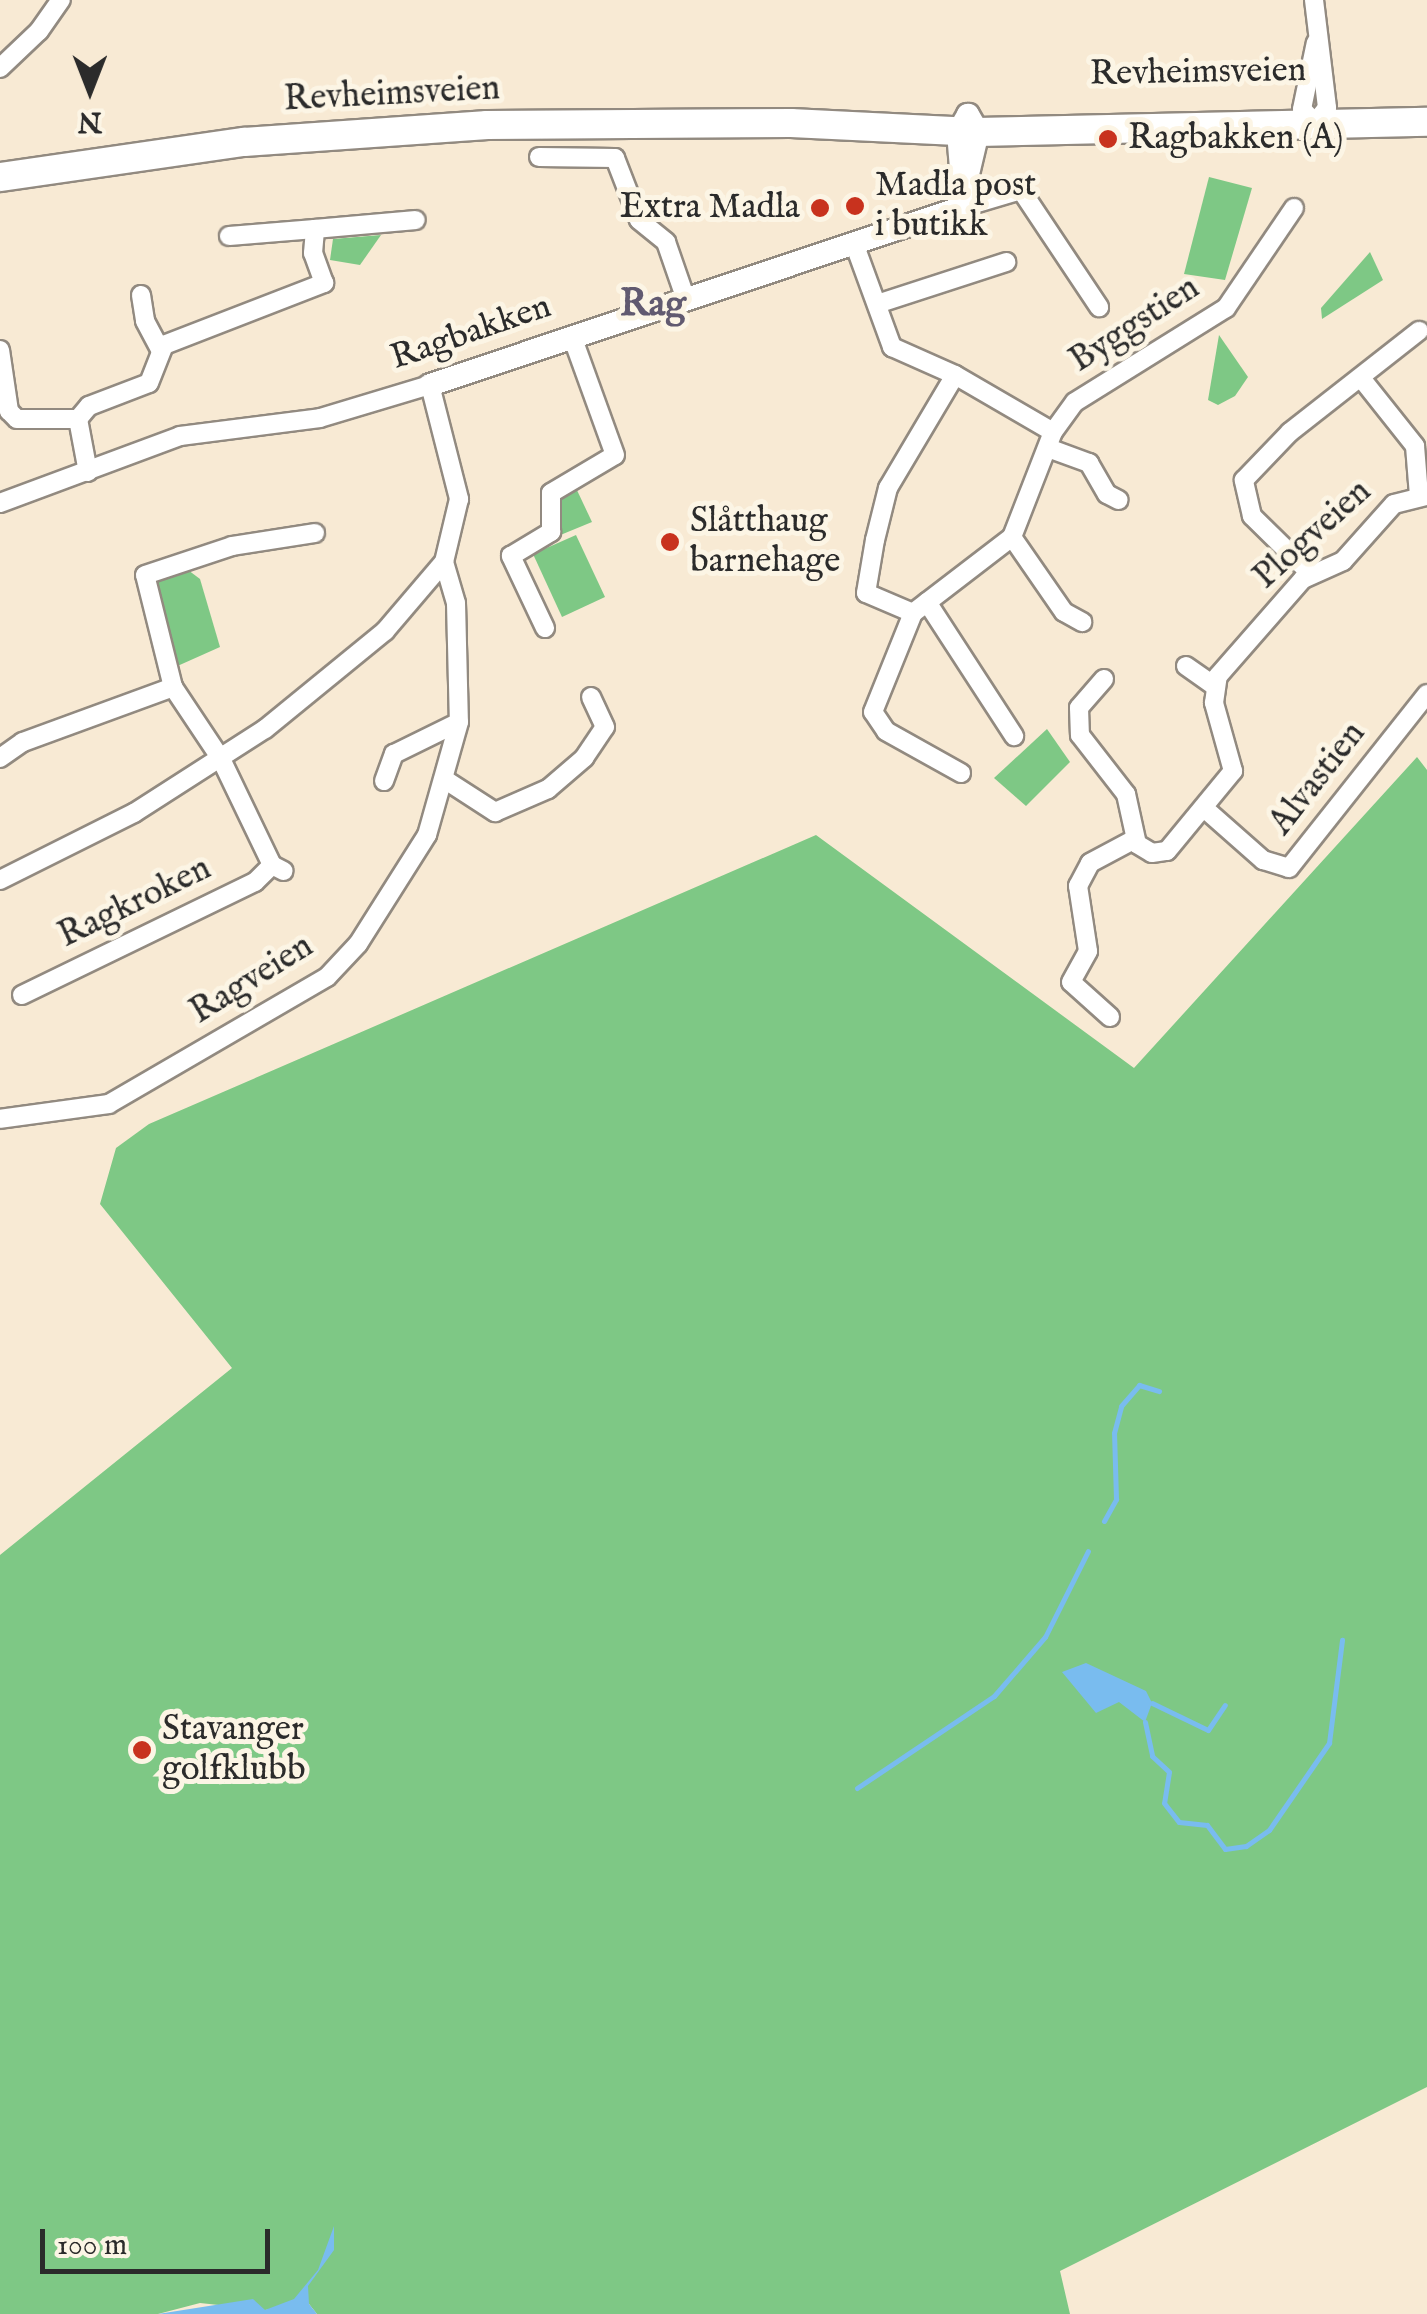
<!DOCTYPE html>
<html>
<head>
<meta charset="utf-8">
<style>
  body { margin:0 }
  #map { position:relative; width:1427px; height:2314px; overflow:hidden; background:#f8ead4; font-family:"IM FELL English",serif }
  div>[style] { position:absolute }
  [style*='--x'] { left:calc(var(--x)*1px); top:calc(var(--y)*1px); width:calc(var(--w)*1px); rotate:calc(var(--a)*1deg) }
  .green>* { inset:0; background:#7ec885 }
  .water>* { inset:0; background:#79bcef }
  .stream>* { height:5px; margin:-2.5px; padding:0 2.5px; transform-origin:2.5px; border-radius:2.5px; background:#79bcef }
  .roads { filter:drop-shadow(2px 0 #928a80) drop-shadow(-2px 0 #928a80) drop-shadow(0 2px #928a80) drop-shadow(0 -2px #928a80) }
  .minor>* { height:18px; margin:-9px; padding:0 9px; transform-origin:9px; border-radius:9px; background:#fff }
  .tertiary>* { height:22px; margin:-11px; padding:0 11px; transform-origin:11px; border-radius:11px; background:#fff }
  .primary>* { height:28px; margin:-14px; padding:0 14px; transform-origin:14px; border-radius:14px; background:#fff }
  .dots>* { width:28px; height:28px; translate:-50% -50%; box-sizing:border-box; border:5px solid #fcf5e5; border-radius:50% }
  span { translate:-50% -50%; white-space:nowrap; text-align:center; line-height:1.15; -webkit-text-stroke:10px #fcf5e5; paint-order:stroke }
  .street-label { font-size:35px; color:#2b2b2b }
  .poi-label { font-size:35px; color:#2b2b2b }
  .left { translate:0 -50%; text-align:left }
  .right { translate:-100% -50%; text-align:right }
  .neighbourhood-label { font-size:38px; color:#615a70; font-weight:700 }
  .north { position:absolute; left:40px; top:40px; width:100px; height:100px; -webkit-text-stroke:8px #fcf5e5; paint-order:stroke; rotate:180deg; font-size:28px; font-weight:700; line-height:40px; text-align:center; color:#2b2b2b }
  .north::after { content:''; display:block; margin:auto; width:35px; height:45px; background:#2b2b2b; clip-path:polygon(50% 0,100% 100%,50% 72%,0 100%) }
  .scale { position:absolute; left:40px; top:2229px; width:230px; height:45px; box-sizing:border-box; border:5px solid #2b2b2b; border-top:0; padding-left:12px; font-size:30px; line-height:35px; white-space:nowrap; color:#2b2b2b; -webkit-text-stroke:8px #fcf5e5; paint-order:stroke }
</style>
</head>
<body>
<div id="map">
  <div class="green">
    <i style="clip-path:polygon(1209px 177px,1252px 188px,1225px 280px,1184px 274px)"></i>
    <i style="clip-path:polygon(381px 235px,360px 265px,330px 260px,333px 239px)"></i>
    <i style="clip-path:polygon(1370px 252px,1383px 280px,1322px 319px,1321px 308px)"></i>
    <i style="clip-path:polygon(1219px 335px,1248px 377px,1235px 396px,1218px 405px,1208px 400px)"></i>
    <i style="clip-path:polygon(575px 486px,592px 522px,558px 536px,558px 497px)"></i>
    <i style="clip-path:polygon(576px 535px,605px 597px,562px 617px,533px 554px)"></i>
    <i style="clip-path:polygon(188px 570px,200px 579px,220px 647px,173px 668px,155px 580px)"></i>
    <i style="clip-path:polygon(1047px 729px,1070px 762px,1026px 806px,994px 778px)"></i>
    <i style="clip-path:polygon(1417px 757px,1427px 770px,1427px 2087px,1060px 2271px,1070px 2314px,317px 2314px,309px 2304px,265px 2310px,200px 2303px,158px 2314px,0 2314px,0 1555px,232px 1368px,100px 1204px,116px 1148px,149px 1124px,816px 835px,1134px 1068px)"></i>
  </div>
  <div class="water">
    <i style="clip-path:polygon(1086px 1663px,1146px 1691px,1152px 1703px,1145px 1722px,1119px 1702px,1096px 1713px,1062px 1672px)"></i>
    <i style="clip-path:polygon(334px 2226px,334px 2250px,308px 2286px,309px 2304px,317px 2314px,158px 2314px,253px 2299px,265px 2310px,294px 2299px,318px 2270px)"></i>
  </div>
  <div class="stream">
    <i style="--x:1104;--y:1521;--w:25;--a:-61"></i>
    <i style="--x:1116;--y:1499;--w:66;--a:-91.7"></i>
    <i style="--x:1114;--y:1433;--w:28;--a:-75"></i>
    <i style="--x:1121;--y:1406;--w:28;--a:-49"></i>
    <i style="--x:1139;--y:1385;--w:21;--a:17"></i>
    <i style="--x:1152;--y:1703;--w:62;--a:25.7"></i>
    <i style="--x:1208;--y:1730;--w:30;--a:-56"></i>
    <i style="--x:1145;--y:1722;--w:35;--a:78"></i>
    <i style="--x:1152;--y:1756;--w:23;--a:43"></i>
    <i style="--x:1169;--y:1772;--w:31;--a:99"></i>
    <i style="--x:1164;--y:1803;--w:24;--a:52"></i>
    <i style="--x:1179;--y:1822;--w:28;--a:6"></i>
    <i style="--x:1207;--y:1825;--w:30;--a:53"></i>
    <i style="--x:1225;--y:1849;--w:21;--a:-8"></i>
    <i style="--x:1246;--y:1846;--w:28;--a:-35"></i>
    <i style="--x:1269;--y:1830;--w:106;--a:-55.4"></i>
    <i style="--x:1329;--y:1743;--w:104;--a:-82.8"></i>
    <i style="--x:857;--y:1788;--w:165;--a:-33.9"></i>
    <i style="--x:994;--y:1696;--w:78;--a:-49.2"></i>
    <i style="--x:1045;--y:1637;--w:96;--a:-63.4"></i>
  </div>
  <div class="roads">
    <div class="minor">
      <i style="--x:1314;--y:0;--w:109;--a:83.1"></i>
      <i style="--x:1327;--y:108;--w:19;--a:129"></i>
      <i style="--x:1315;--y:123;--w:19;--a:-133"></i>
      <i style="--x:1302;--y:109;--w:68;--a:-78.2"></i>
      <i style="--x:0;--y:68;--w:54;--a:-43.5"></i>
      <i style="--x:39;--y:31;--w:38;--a:-55"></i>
      <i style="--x:539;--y:157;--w:76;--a:0.8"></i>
      <i style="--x:615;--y:158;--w:66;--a:68.8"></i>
      <i style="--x:639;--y:220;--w:35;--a:39"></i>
      <i style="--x:666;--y:242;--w:58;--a:70.9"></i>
      <i style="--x:960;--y:208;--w:64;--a:-16.4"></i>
      <i style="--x:1021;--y:190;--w:141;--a:56.3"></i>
      <i style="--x:229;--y:236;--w:86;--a:-4.7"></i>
      <i style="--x:854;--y:243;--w:111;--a:69.9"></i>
      <i style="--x:892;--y:347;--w:69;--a:24"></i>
      <i style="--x:955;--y:375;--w:113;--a:30.2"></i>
      <i style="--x:141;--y:295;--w:26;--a:81"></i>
      <i style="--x:145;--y:321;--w:32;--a:62"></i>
      <i style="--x:877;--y:304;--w:136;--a:-18"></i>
      <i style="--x:0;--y:350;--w:62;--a:81.6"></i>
      <i style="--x:9;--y:411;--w:11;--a:45"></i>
      <i style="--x:17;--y:419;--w:61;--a:0"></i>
      <i style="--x:1361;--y:378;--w:87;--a:51.5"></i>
      <i style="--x:1415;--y:446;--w:50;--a:85.4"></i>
      <i style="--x:1048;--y:448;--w:44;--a:20.1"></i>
      <i style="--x:1089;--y:463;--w:36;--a:60"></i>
      <i style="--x:1107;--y:494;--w:13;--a:27"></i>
      <i style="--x:88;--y:472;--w:54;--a:-100.7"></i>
      <i style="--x:78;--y:419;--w:17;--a:-50"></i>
      <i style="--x:89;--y:406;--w:64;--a:-21"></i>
      <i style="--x:149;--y:383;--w:41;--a:-68.5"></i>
      <i style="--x:164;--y:345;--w:172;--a:-21.2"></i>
      <i style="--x:324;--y:283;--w:32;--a:-110"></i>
      <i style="--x:313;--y:253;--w:24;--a:-85"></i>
      <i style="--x:315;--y:229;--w:101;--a:-5.1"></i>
      <i style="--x:0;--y:503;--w:192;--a:-20.4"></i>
      <i style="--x:180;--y:436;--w:141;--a:-7.3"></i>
      <i style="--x:320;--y:418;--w:115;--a:-16.7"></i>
      <i style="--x:430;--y:385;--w:118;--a:75.7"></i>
      <i style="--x:459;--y:499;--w:65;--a:103.4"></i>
      <i style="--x:444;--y:562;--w:43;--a:73.7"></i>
      <i style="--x:456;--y:603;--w:119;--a:88.6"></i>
      <i style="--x:459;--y:722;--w:117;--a:105.8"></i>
      <i style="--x:427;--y:835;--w:129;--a:122.3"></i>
      <i style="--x:358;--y:944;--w:45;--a:133.2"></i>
      <i style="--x:327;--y:977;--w:252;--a:149.8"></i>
      <i style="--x:109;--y:1104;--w:110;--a:172.2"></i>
      <i style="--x:1012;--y:537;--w:91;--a:55.3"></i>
      <i style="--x:1064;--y:612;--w:21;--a:29"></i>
      <i style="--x:1311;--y:574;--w:83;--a:-135.5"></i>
      <i style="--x:1252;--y:516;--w:37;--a:-103"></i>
      <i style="--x:1244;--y:480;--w:66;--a:-46.2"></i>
      <i style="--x:1290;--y:432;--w:164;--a:-38.1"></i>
      <i style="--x:927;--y:602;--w:160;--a:57"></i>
      <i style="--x:913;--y:613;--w:51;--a:-156.9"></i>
      <i style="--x:866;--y:593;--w:54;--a:-80.4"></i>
      <i style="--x:875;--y:540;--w:54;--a:-76"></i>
      <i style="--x:888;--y:488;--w:131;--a:-59.3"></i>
      <i style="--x:545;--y:628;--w:80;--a:-115.3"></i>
      <i style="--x:511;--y:556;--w:47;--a:-31"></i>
      <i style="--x:551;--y:532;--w:39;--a:-90"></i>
      <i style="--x:551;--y:493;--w:74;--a:-30.7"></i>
      <i style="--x:615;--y:455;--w:127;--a:-109.9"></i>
      <i style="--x:1186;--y:666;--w:32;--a:35"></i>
      <i style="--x:1104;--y:679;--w:38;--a:131"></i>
      <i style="--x:1079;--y:708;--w:27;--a:88"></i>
      <i style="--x:1080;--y:735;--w:75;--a:52.1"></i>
      <i style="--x:1126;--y:794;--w:51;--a:77.6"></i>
      <i style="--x:1137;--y:844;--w:17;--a:31"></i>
      <i style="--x:1152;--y:853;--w:15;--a:-8"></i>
      <i style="--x:1167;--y:851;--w:104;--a:-50.5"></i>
      <i style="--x:1233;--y:771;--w:71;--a:-105.6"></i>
      <i style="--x:1214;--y:703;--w:27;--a:-82"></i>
      <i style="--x:1218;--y:676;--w:129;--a:-48.8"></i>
      <i style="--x:1303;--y:579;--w:44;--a:-24.2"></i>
      <i style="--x:1343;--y:561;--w:76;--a:-48.2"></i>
      <i style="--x:1394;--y:504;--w:34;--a:-14"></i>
      <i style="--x:173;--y:687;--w:87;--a:56.3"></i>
      <i style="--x:221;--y:759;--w:118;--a:64.3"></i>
      <i style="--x:0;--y:758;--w:28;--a:-35"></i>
      <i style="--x:23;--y:742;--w:160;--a:-20.1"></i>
      <i style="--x:173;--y:687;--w:115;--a:-104"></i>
      <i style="--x:145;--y:575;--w:92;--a:-18.4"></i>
      <i style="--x:232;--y:546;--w:84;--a:-8.9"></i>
      <i style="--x:961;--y:773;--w:86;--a:-150.8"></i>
      <i style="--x:886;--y:731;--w:23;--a:-124"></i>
      <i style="--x:873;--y:712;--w:107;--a:-68"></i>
      <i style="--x:913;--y:613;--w:125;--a:-37.5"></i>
      <i style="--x:1012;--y:537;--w:113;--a:-68.7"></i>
      <i style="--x:1053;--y:432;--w:37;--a:-54"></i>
      <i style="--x:1075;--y:402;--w:178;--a:-31.9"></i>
      <i style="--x:1226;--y:308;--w:121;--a:-55.8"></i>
      <i style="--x:444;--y:779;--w:61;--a:32.9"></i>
      <i style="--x:495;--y:812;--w:58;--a:-23.5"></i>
      <i style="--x:548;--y:789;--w:48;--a:-40.7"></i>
      <i style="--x:584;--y:758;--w:37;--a:-56"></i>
      <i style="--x:605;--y:727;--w:33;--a:-115"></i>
      <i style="--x:384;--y:781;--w:29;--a:-70"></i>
      <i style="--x:394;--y:754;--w:72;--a:-26.2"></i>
      <i style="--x:1204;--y:808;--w:79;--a:41.4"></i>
      <i style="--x:1263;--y:860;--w:27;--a:17"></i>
      <i style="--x:1289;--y:868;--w:222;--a:-51.6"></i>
      <i style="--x:0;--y:880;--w:150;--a:-26.6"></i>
      <i style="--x:134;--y:813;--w:156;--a:-32.7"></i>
      <i style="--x:265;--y:729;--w:155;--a:-39.2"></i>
      <i style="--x:385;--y:631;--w:91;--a:-49.5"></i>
      <i style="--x:22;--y:995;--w:259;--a:-25.9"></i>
      <i style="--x:255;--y:882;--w:24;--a:-45"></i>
      <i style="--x:272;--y:865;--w:13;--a:27"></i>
      <i style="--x:1110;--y:1017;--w:52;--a:-138.1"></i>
      <i style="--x:1071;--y:982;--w:35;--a:-61"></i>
      <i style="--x:1088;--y:951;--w:66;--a:-98.7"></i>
      <i style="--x:1078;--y:886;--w:26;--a:-62"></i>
      <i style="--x:1090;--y:863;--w:51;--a:-28.1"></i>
    </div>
    <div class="tertiary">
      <i style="--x:430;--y:385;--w:559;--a:-18.47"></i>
      <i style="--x:960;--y:208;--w:78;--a:-76.7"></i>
      <i style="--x:978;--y:132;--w:20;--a:-120"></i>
      <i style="--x:968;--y:115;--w:20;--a:120"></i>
      <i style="--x:958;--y:132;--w:61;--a:85.3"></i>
    </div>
    <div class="primary">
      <i style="--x:0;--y:177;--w:246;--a:-8.2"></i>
      <i style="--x:244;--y:142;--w:244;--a:-4"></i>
      <i style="--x:487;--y:125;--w:304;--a:-0.4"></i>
      <i style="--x:791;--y:123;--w:187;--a:2.8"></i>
      <i style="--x:978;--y:132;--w:449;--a:-1.3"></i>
    </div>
  </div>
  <div class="dots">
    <i style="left:1108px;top:139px;background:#c8321e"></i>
    <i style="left:855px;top:206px;background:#c8321e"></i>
    <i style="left:820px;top:208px;background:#c8321e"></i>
    <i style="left:670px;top:542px;background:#c8321e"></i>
    <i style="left:142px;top:1750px;background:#c8321e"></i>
  </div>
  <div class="street-label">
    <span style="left:1198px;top:73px;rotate:-1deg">Revheimsveien</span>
    <span style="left:392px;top:95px;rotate:-3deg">Revheimsveien</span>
    <span style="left:1135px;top:325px;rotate:-33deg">Byggstien</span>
    <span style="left:471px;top:333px;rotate:-19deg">Ragbakken</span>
    <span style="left:1313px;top:535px;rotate:-42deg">Plogveien</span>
    <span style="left:1318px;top:779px;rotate:-52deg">Alvastien</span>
    <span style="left:135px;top:903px;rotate:-26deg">Ragkroken</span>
    <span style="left:252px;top:980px;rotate:-32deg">Ragveien</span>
  </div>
  <div class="poi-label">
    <span class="left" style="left:1128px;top:139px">Ragbakken (A)</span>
    <span class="left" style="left:875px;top:206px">Madla post<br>i butikk</span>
    <span class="right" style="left:800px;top:208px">Extra Madla</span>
    <span class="left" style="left:690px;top:542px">Slåtthaug<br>barnehage</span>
    <span class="left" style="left:162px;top:1750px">Stavanger<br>golfklubb</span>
  </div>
  <div class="neighbourhood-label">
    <span style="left:653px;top:306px">Rag</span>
  </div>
  <div class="north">N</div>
  <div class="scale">100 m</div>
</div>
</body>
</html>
